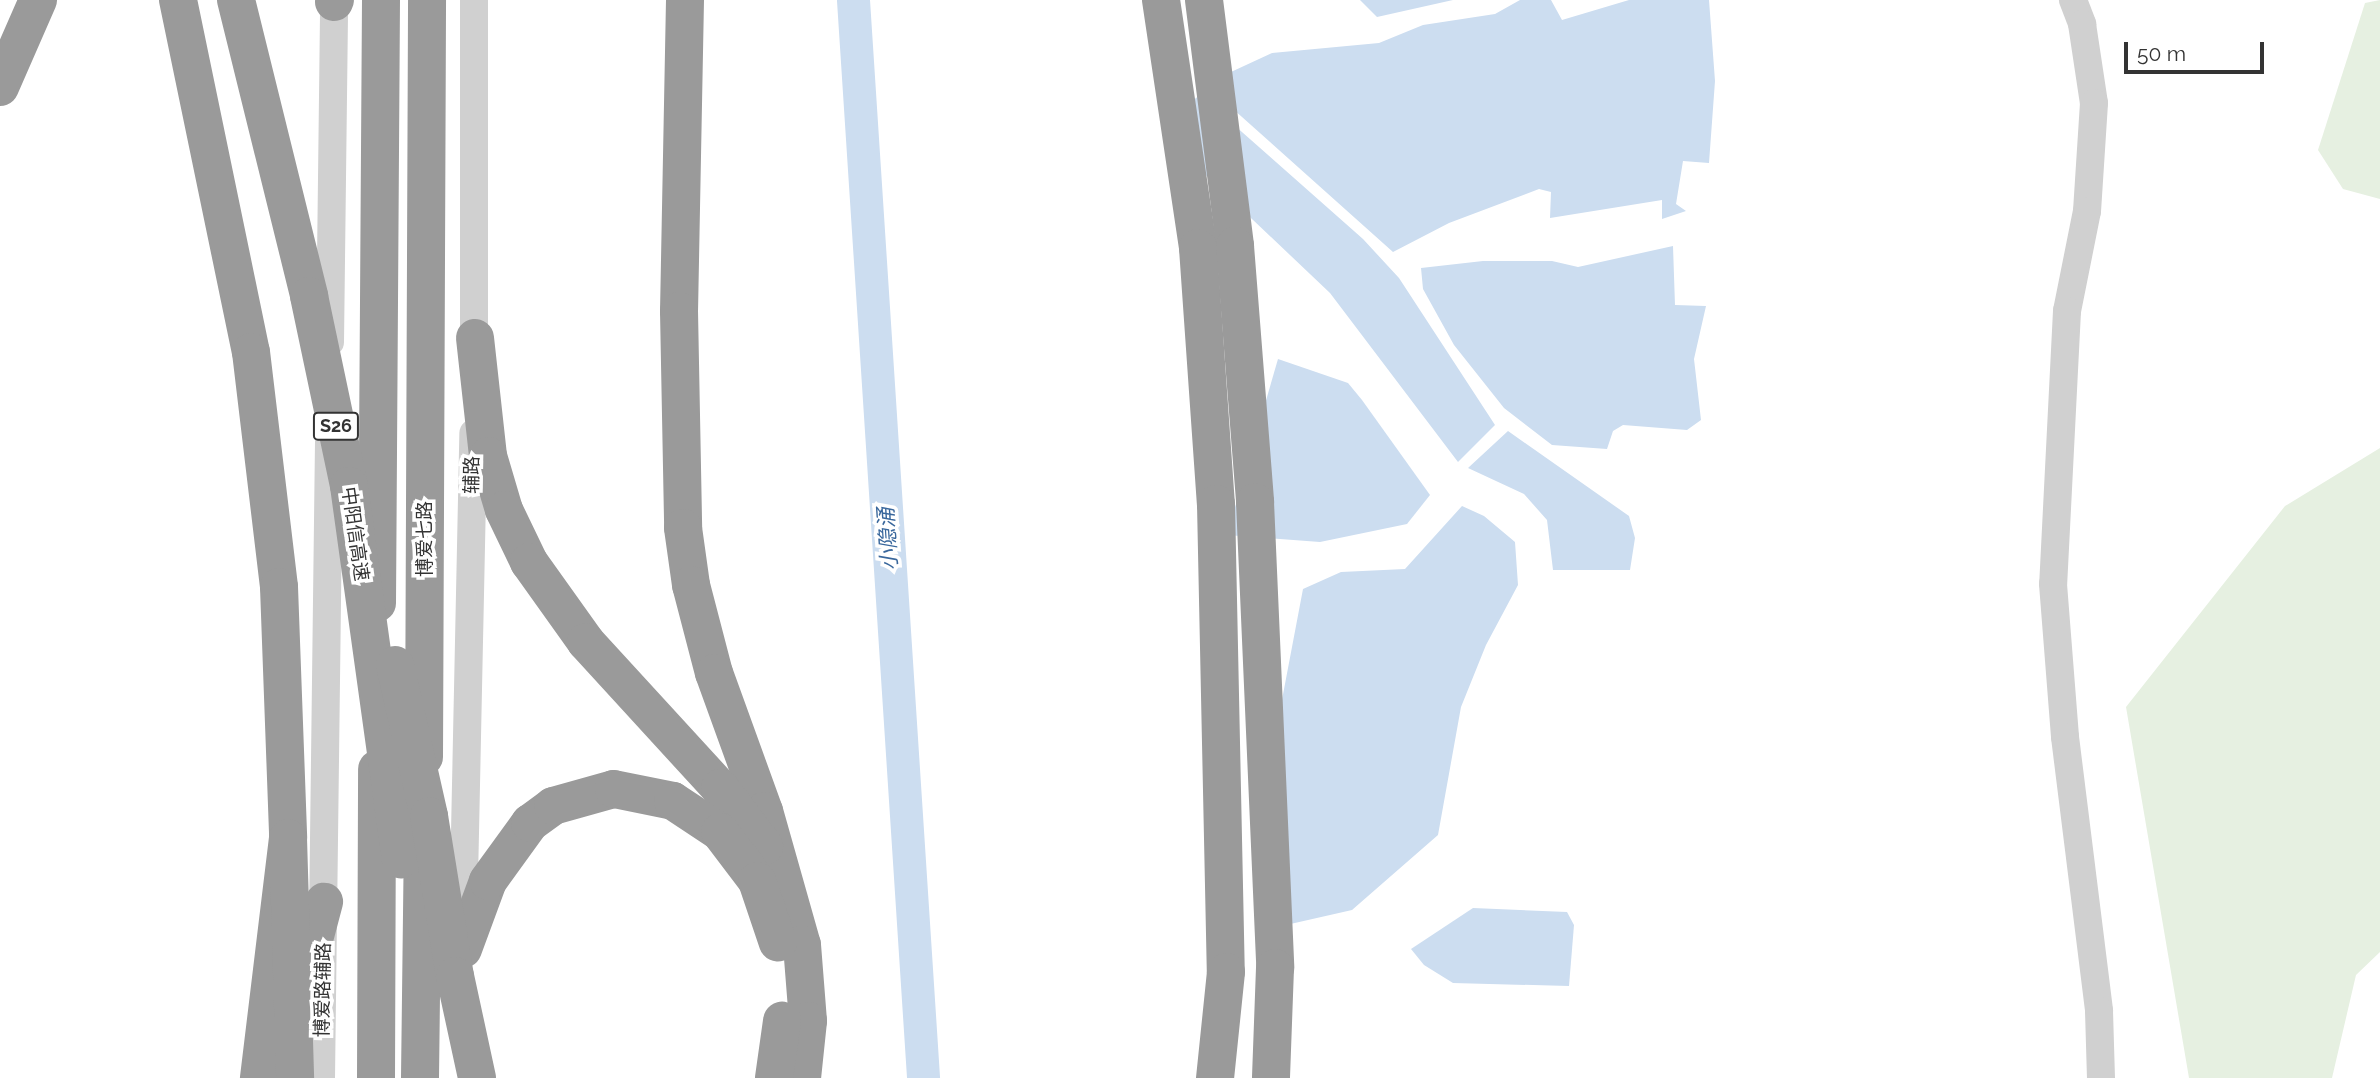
<!DOCTYPE html>
<html>
<head>
<meta charset="utf-8">
<style>
  body { margin:0 }
  #map { position:relative; width:2380px; height:1078px; overflow:hidden; background:#fff; font-family:Raleway,"Noto Sans SC",sans-serif }
  div>[style] { position:absolute }
  [style*='--x'] { left:calc(var(--x)*1px); top:calc(var(--y)*1px); width:calc(var(--w)*1px); rotate:calc(var(--a)*1deg) }
  .green>* { inset:0; background:#e6f0e1 }
  .water>* { inset:0; background:#ccddf0 }
  .river>* { height:33px; margin:-16.5px; padding:0 16.5px; transform-origin:16.5px; border-radius:16.5px; background:#ccddf0 }
  .minor>* { height:28px; margin:-14px; padding:0 14px; transform-origin:14px; border-radius:14px; background:#d0d0d0 }
  .highway>* { height:38px; margin:-19px; padding:0 19px; transform-origin:19px; border-radius:19px; background:#9a9a9a }
  .highway-bridge>* { height:38px; margin:-19px; padding:0 19px; transform-origin:19px; border-radius:19px; background:#9a9a9a }
  span { translate:-50% -50%; white-space:nowrap; text-align:center; line-height:1.15; -webkit-text-stroke:7px #fff; paint-order:stroke }
  .shield-label span { padding:2px 5px; background:#fff; border:2px solid; border-radius:5px; -webkit-text-stroke-width:0 }
  .shield-label { font-size:18px; color:#333; font-weight:700 }
  .street-label { font-size:19px; color:#333 }
  .water-label { font-size:21px; color:#39679c; font-style:italic }
  .scale { position:absolute; left:2124px; top:42px; width:140px; height:32px; box-sizing:border-box; border:4px solid #333; border-top:0; padding-left:9px; font-size:21px; line-height:24px; white-space:nowrap; color:#333; -webkit-text-stroke:5px #fff; paint-order:stroke }
</style>
</head>
<body>
<div id="map">
  <div class="green">
    <i style="clip-path:polygon(2380px 0,2380px 199px,2343px 189px,2318px 150px,2365px 3px)"></i>
    <i style="clip-path:polygon(2380px 448px,2380px 952px,2356px 975px,2332px 1078px,2189px 1078px,2126px 707px,2285px 506px)"></i>
  </div>
  <div class="water">
    <i style="clip-path:polygon(1360px 0,1453px 0,1377px 17px)"></i>
    <i style="clip-path:polygon(1520px 0,1551px 0,1562px 20px,1629px 0,1709px 0,1715px 81px,1709px 163px,1683px 161px,1676px 204px,1686px 211px,1662px 219px,1662px 200px,1550px 218px,1551px 192px,1539px 189px,1449px 223px,1393px 252px,1205px 84px,1272px 53px,1379px 43px,1423px 25px,1495px 14px)"></i>
    <i style="clip-path:polygon(1200px 95px,1363px 239px,1399px 278px,1495px 425px,1458px 462px,1330px 293px,1172px 143px,1163px 123px)"></i>
    <i style="clip-path:polygon(1673px 246px,1675px 305px,1706px 306px,1694px 359px,1701px 420px,1687px 430px,1623px 425px,1613px 431px,1607px 449px,1552px 445px,1504px 408px,1454px 345px,1423px 289px,1421px 268px,1483px 261px,1552px 261px,1578px 267px)"></i>
    <i style="clip-path:polygon(1278px 359px,1348px 383px,1362px 400px,1430px 495px,1407px 524px,1320px 542px,1227px 535px)"></i>
    <i style="clip-path:polygon(1508px 431px,1629px 516px,1635px 538px,1630px 570px,1553px 570px,1547px 520px,1524px 494px,1468px 468px)"></i>
    <i style="clip-path:polygon(1462px 506px,1484px 516px,1515px 542px,1518px 585px,1486px 645px,1461px 707px,1438px 835px,1352px 910px,1286px 925px,1270px 763px,1303px 589px,1341px 572px,1405px 569px)"></i>
    <i style="clip-path:polygon(1473px 908px,1567px 912px,1574px 925px,1569px 986px,1453px 983px,1424px 965px,1411px 949px)"></i>
  </div>
  <div class="river">
    <i style="--x:853;--y:0;--w:1080;--a:86.28"></i>
  </div>
  <div class="minor">
    <i style="--x:474;--y:0;--w:358;--a:90"></i>
    <i style="--x:2073;--y:0;--w:26;--a:69"></i>
    <i style="--x:2082;--y:24;--w:80;--a:81.4"></i>
    <i style="--x:2094;--y:103;--w:108;--a:93.7"></i>
    <i style="--x:2087;--y:211;--w:102;--a:101.3"></i>
    <i style="--x:2067;--y:311;--w:273;--a:92.9"></i>
    <i style="--x:2053;--y:584;--w:153;--a:85.5"></i>
    <i style="--x:2065;--y:737;--w:276;--a:82.9"></i>
    <i style="--x:2099;--y:1011;--w:67;--a:88.3"></i>
    <i style="--x:330;--y:342;--w:340;--a:-89.3"></i>
    <i style="--x:463;--y:928;--w:495;--a:-88.8"></i>
    <i style="--x:321;--y:1078;--w:636;--a:-89.28"></i>
  </div>
  <div class="highway">
    <i style="--x:178;--y:0;--w:359;--a:78.3"></i>
    <i style="--x:251;--y:352;--w:237;--a:83.2"></i>
    <i style="--x:279;--y:587;--w:251;--a:87.9"></i>
    <i style="--x:288;--y:838;--w:242;--a:96.9"></i>
    <i style="--x:685;--y:0;--w:311;--a:91.1"></i>
    <i style="--x:679;--y:311;--w:217;--a:88.9"></i>
    <i style="--x:683;--y:528;--w:58;--a:82"></i>
    <i style="--x:691;--y:585;--w:91;--a:75.4"></i>
    <i style="--x:714;--y:673;--w:147;--a:70.1"></i>
    <i style="--x:764;--y:811;--w:139;--a:74.2"></i>
    <i style="--x:802;--y:945;--w:76;--a:85.5"></i>
    <i style="--x:808;--y:1021;--w:57;--a:96"></i>
    <i style="--x:1161;--y:0;--w:251;--a:81.5"></i>
    <i style="--x:1198;--y:248;--w:257;--a:86"></i>
    <i style="--x:1216;--y:504;--w:468;--a:88.8"></i>
    <i style="--x:1226;--y:972;--w:107;--a:95.9"></i>
    <i style="--x:1204;--y:0;--w:248;--a:82.8"></i>
    <i style="--x:1235;--y:246;--w:257;--a:85.5"></i>
    <i style="--x:1255;--y:502;--w:466;--a:87.5"></i>
    <i style="--x:1275;--y:968;--w:110;--a:92.1"></i>
    <i style="--x:334;--y:2;--w:2;--a:-63"></i>
    <i style="--x:0;--y:87;--w:95;--a:-66.4"></i>
    <i style="--x:475;--y:338;--w:119;--a:83.7"></i>
    <i style="--x:488;--y:456;--w:56;--a:73.5"></i>
    <i style="--x:504;--y:510;--w:58;--a:64.3"></i>
    <i style="--x:529;--y:562;--w:98;--a:54.5"></i>
    <i style="--x:586;--y:642;--w:198;--a:47.5"></i>
    <i style="--x:720;--y:788;--w:73;--a:52.8"></i>
    <i style="--x:377;--y:603;--w:603;--a:-89.62"></i>
    <i style="--x:424;--y:757;--w:757;--a:-89.77"></i>
    <i style="--x:463;--y:949;--w:72;--a:-69.8"></i>
    <i style="--x:488;--y:881;--w:72;--a:-54.1"></i>
    <i style="--x:530;--y:823;--w:29;--a:-36"></i>
    <i style="--x:553;--y:806;--w:63;--a:-15.6"></i>
    <i style="--x:614;--y:789;--w:60;--a:11.5"></i>
    <i style="--x:673;--y:801;--w:56;--a:33.4"></i>
    <i style="--x:720;--y:832;--w:61;--a:52.9"></i>
    <i style="--x:757;--y:881;--w:65;--a:71.3"></i>
    <i style="--x:296;--y:1008;--w:110;--a:-75.2"></i>
    <i style="--x:376;--y:1078;--w:309;--a:-89.8"></i>
    <i style="--x:420;--y:1078;--w:236;--a:-89.3"></i>
    <i style="--x:774;--y:1078;--w:58;--a:-82"></i>
  </div>
  <div class="highway-bridge">
    <i style="--x:236;--y:0;--w:305;--a:76.1"></i>
    <i style="--x:309;--y:296;--w:194;--a:78.1"></i>
    <i style="--x:349;--y:486;--w:377;--a:82.1"></i>
    <i style="--x:395;--y:665;--w:155;--a:77.3"></i>
    <i style="--x:429;--y:816;--w:162;--a:80.8"></i>
    <i style="--x:455;--y:976;--w:104;--a:77.8"></i>
    <i style="--x:288;--y:838;--w:240;--a:88.3"></i>
  </div>
  <div class="shield-label">
    <span style="left:336px;top:426px">S26</span>
  </div>
  <div class="street-label">
    <span style="left:472px;top:475px;rotate:-89deg">辅路</span>
    <span style="left:355px;top:534px;rotate:82deg">中阳信高速</span>
    <span style="left:425px;top:539px;rotate:-90deg">博爱七路</span>
    <span style="left:323px;top:990px;rotate:-89deg">博爱路辅路</span>
  </div>
  <div class="water-label">
    <span style="left:888px;top:539px;rotate:-94deg">小隐涌</span>
  </div>
  <div class="scale">50 m</div>
</div>
</body>
</html>
